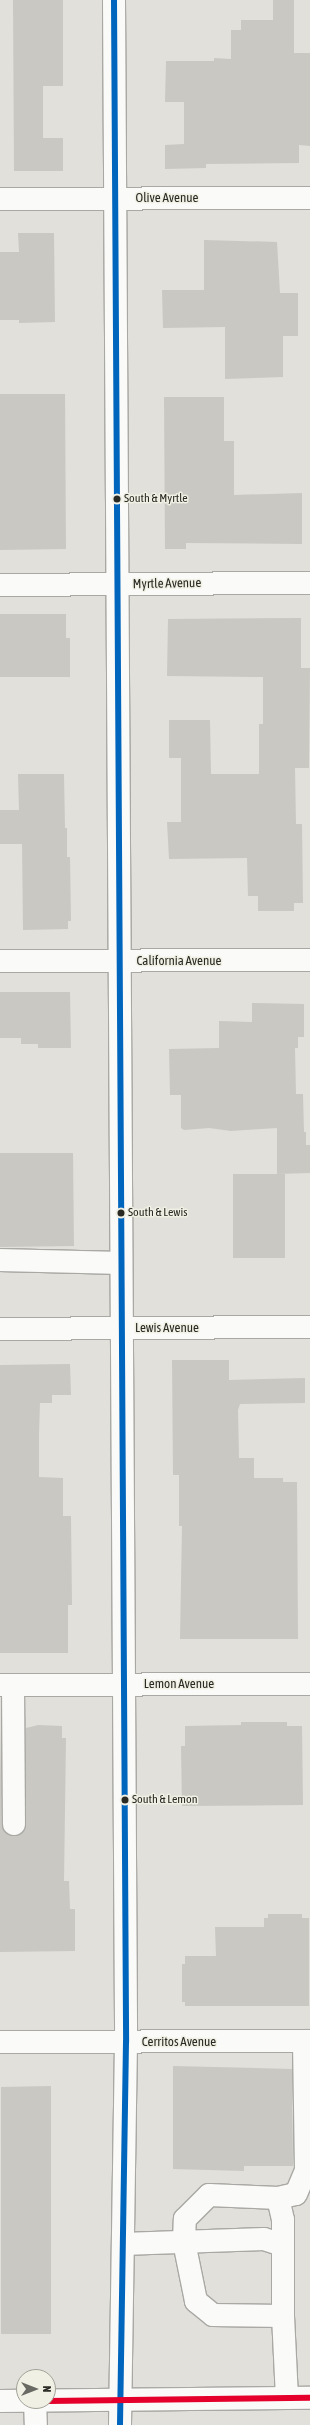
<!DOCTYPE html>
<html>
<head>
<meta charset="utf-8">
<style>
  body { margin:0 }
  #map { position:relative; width:310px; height:2425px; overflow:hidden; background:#e1e0da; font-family:"Asap Condensed",sans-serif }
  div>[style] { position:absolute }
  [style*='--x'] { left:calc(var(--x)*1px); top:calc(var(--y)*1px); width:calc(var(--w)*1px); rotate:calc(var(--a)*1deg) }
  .building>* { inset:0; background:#c9c8c3 }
  .roads { filter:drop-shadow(1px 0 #a9a8a4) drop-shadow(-1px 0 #a9a8a4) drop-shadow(0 1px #a9a8a4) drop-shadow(0 -1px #a9a8a4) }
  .minor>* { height:22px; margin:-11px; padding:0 11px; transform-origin:11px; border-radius:11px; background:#fafaf9 }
  .major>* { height:22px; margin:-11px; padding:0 11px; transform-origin:11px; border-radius:11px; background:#fafaf9 }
  .bus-1>* { height:6px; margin:-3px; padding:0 3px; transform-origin:3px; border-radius:3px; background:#0065bd }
  .bus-2>* { height:6px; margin:-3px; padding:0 3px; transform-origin:3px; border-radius:3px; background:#e4002b }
  .dots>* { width:11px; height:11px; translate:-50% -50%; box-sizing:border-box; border:2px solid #f1f0e4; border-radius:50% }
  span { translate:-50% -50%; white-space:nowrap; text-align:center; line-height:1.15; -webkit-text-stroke:3px #f1f0e4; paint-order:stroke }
  .bus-label { font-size:12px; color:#2a2a25 }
  .left { translate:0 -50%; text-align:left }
  .street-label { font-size:13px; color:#2a2a25 }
  .north { position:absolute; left:16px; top:2369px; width:40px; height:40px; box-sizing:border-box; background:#f1f0e4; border:1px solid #a1a198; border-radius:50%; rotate:90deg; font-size:11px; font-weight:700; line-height:16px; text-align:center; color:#2a2a25 }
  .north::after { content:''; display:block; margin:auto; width:14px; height:18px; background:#6a6a64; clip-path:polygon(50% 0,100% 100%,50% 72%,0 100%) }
</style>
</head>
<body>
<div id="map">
  <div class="building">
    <i style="clip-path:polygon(13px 0,63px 0,63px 86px,43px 86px,43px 138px,63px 138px,63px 171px,14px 171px)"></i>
    <i style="clip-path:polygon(273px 0,294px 0,294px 53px,310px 53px,310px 146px,299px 145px,299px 163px,206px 164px,206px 168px,165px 169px,165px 145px,184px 144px,184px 102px,165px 102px,166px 61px,214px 61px,214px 58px,231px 59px,231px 30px,241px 30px,241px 20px,273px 20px)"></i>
    <i style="clip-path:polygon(18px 233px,54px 233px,55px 322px,19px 323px,19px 320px,0 320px,0 252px,19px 252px)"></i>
    <i style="clip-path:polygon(204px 240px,277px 242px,280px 293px,298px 293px,298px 336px,283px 336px,283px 377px,225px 379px,225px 327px,163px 328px,162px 290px,204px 290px)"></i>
    <i style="clip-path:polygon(0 394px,65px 394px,66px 549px,0 550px)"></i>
    <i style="clip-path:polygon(164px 397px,224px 397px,224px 441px,234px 441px,234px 495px,302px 493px,302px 544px,186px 543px,186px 549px,165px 549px)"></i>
    <i style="clip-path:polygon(0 614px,66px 614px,66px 638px,70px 638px,70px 677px,0 677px)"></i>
    <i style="clip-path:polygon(301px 618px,301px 668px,310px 668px,309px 768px,295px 768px,296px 824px,302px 824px,303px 903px,294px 903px,294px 911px,258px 911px,258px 896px,248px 896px,247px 858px,169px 859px,167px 822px,181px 822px,181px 758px,169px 758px,169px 720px,210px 720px,211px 774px,259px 774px,259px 724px,263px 724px,263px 677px,167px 676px,168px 619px)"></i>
    <i style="clip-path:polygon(18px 774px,64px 774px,65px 828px,67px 828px,67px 857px,70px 857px,71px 921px,68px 921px,68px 929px,23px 930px,22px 844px,0 844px,0 810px,19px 810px)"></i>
    <i style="clip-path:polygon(0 992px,70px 992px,71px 1048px,38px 1048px,38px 1044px,21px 1044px,21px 1038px,0 1038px)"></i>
    <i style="clip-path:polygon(252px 1003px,304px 1004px,304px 1037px,298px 1037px,298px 1048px,295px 1048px,296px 1094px,303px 1094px,304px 1132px,306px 1132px,306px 1145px,310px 1145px,310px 1173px,277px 1174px,277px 1128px,231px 1131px,209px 1128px,184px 1130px,181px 1128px,181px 1095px,170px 1095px,169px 1049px,219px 1048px,219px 1021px,252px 1022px)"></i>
    <i style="clip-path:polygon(0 1153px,73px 1153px,74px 1246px,0 1247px)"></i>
    <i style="clip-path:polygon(233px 1174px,285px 1174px,285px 1258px,233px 1258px)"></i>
    <i style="clip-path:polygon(172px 1360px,229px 1360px,229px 1380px,305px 1378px,305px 1403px,240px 1404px,238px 1410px,239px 1458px,254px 1458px,254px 1478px,283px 1478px,283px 1482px,297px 1482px,298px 1639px,180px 1639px,182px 1526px,179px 1526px,179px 1475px,173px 1475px)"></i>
    <i style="clip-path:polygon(70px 1364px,71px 1395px,52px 1395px,52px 1403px,40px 1403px,39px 1434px,39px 1477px,63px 1478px,63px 1516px,71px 1516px,72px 1605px,68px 1605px,68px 1653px,0 1653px,0 1365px)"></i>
    <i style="clip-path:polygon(241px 1722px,287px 1722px,287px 1726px,302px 1726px,303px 1805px,182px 1806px,181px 1746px,185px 1746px,185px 1726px,241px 1725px)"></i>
    <i style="clip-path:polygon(38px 1725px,62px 1726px,62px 1738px,66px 1738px,64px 1881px,69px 1881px,70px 1909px,75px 1909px,75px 1951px,0 1952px,0 1728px,2px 1824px,8px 1835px,14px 1836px,25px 1830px,26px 1824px,26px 1728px)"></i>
    <i style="clip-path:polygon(268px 1914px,302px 1914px,302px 1918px,309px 1918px,309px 2006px,185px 2006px,185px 2002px,182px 2002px,182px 1964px,185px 1964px,185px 1956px,216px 1956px,215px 1927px,264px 1927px,264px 1918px,268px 1918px)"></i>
    <i style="clip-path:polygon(173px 2066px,292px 2069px,293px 2166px,244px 2166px,244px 2171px,173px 2169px)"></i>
    <i style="clip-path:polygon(51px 2086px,51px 2334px,1px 2334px,1px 2087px)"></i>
  </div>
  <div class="roads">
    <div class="minor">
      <i style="--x:0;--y:199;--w:310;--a:-0.2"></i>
      <i style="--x:0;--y:585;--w:310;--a:-0.4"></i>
      <i style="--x:0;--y:961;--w:310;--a:-0.2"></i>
      <i style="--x:0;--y:1260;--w:121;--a:1.4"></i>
      <i style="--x:0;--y:1329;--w:310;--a:-0.4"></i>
      <i style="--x:0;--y:1685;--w:310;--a:-0.2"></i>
      <i style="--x:13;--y:1685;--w:139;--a:89.6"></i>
      <i style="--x:0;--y:2042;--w:310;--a:-0.2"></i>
      <i style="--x:278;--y:2198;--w:23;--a:77"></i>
      <i style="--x:283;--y:2220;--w:96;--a:90"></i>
      <i style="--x:283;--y:2316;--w:82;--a:87.2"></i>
      <i style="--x:123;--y:2244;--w:141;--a:-2"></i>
      <i style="--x:264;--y:2239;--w:20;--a:18"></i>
      <i style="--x:283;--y:2316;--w:70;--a:-179.2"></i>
      <i style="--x:213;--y:2315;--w:22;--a:-141"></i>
      <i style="--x:196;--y:2301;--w:60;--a:-101.5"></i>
      <i style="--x:184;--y:2242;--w:23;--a:-88"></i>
      <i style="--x:185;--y:2219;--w:34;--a:-45"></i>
      <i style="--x:209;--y:2195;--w:69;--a:2.5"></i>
      <i style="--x:278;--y:2198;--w:18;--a:-13"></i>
      <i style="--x:296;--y:2194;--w:26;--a:-67"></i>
      <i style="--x:306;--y:2170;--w:129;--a:-90.9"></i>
      <i style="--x:0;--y:2401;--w:310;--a:-0.6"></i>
      <i style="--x:35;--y:2401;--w:24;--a:88"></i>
    </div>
    <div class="major">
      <i style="--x:114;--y:0;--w:2042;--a:89.66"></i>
      <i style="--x:126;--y:2042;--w:383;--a:90.9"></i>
    </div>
  </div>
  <div class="bus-1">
    <i style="--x:114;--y:0;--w:2042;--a:89.66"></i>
    <i style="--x:126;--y:2042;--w:383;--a:90.9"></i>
  </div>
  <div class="bus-2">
    <i style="--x:48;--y:2401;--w:262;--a:-0.7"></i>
  </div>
  <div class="dots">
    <i style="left:117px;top:499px;background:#2a2a25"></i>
    <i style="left:121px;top:1213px;background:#2a2a25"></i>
    <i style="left:125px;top:1800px;background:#2a2a25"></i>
  </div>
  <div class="bus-label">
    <span class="left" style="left:124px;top:499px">South &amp; Myrtle</span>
    <span class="left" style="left:128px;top:1213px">South &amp; Lewis</span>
    <span class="left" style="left:132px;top:1800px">South &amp; Lemon</span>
  </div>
  <div class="street-label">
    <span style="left:167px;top:198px">Olive Avenue</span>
    <span style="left:167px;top:584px;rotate:-1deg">Myrtle Avenue</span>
    <span style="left:179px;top:961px">California Avenue</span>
    <span style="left:167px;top:1328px">Lewis Avenue</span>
    <span style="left:179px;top:1684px">Lemon Avenue</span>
    <span style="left:179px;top:2042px">Cerritos Avenue</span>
  </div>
  <div class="north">N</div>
</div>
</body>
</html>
